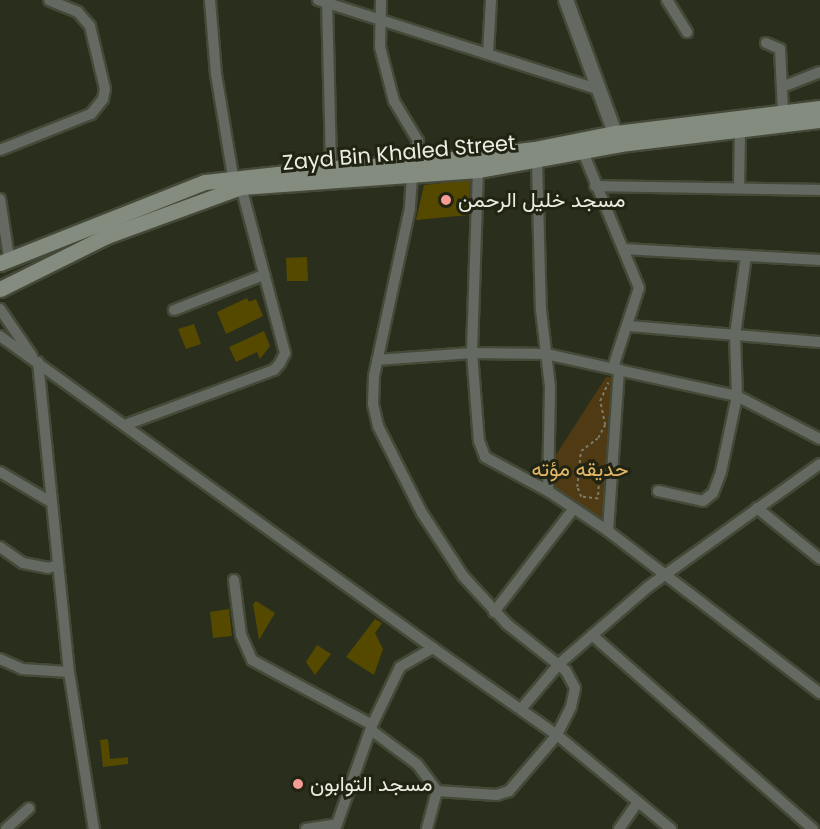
<!DOCTYPE html>
<html>
<head>
<meta charset="utf-8">
<style>
  body { margin:0 }
  #map { position:relative; width:820px; height:829px; overflow:hidden; background:#2a2e1c; font-family:Poppins,Vazirmatn,sans-serif }
  div>[style] { position:absolute }
  [style*='--x'] { left:calc(var(--x)*1px); top:calc(var(--y)*1px); width:calc(var(--w)*1px); rotate:calc(var(--a)*1deg) }
  .green>* { inset:0; background:#4f3a13 }
  .building>* { inset:0; background:#554900 }
  .path>* { height:1.5px; margin-top:-0.75px; transform-origin:0; background:repeating-linear-gradient(90deg,#787c6c 0 3px,transparent 0 6px) }
  .roads { filter:drop-shadow(2px 0 #454938) drop-shadow(-2px 0 #454938) drop-shadow(0 2px #454938) drop-shadow(0 -2px #454938) }
  .minor>* { height:10px; margin:-5px; padding:0 5px; transform-origin:5px; border-radius:5px; background:#646a62 }
  .tertiary>* { height:14px; margin:-7px; padding:0 7px; transform-origin:7px; border-radius:7px; background:#646a62 }
  .secondary>* { height:15px; margin:-7.5px; padding:0 7.5px; transform-origin:7.5px; border-radius:7.5px; background:#848c80 }
  .dots>* { width:16px; height:16px; translate:-50% -50%; box-sizing:border-box; border:3px solid #212412; border-radius:50% }
  span { translate:-50% -50%; white-space:nowrap; text-align:center; line-height:1.15; -webkit-text-stroke:6px #212412; paint-order:stroke }
  .street-label { font-size:21px; color:#ebede2 }
  .poi-label { font-size:21px; color:#ebede2 }
  .left { translate:0 -50%; text-align:left }
  .park-label { font-size:21px; color:#e5b665 }
</style>
</head>
<body>
<div id="map">
  <div class="green">
    <i style="clip-path:polygon(606px 377px,614px 377px,605px 520px,553px 486px,552px 461px)"></i>
  </div>
  <div class="building">
    <i style="clip-path:polygon(470px 180px,469px 215px,416px 220px,424px 185px)"></i>
    <i style="clip-path:polygon(307px 257px,308px 281px,287px 281px,286px 258px)"></i>
    <i style="clip-path:polygon(247px 298px,249px 302px,256px 299px,263px 316px,226px 334px,217px 312px)"></i>
    <i style="clip-path:polygon(194px 324px,201px 344px,186px 349px,178px 329px)"></i>
    <i style="clip-path:polygon(264px 331px,270px 346px,260px 359px,257px 352px,236px 362px,229px 347px)"></i>
    <i style="clip-path:polygon(256px 601px,275px 613px,259px 640px,253px 604px)"></i>
    <i style="clip-path:polygon(229px 609px,232px 636px,213px 638px,210px 612px)"></i>
    <i style="clip-path:polygon(375px 619px,382px 623px,375px 633px,383px 649px,374px 675px,346px 657px)"></i>
    <i style="clip-path:polygon(317px 645px,331px 654px,315px 675px,306px 662px)"></i>
    <i style="clip-path:polygon(108px 739px,110px 759px,128px 757px,128px 764px,103px 767px,100px 740px)"></i>
  </div>
  <div class="path">
    <i style="--x:599;--y:486;--w:13;--a:94"></i>
    <i style="--x:598;--y:499;--w:17;--a:-173"></i>
    <i style="--x:581;--y:497;--w:11;--a:-112"></i>
    <i style="--x:577;--y:487;--w:36;--a:-84"></i>
    <i style="--x:581;--y:451;--w:21;--a:-37"></i>
    <i style="--x:598;--y:438;--w:15;--a:-62"></i>
    <i style="--x:605;--y:425;--w:25;--a:-102"></i>
    <i style="--x:600;--y:401;--w:20;--a:-66"></i>
  </div>
  <div class="roads">
    <div class="minor">
      <i style="--x:210;--y:0;--w:74;--a:85.4"></i>
      <i style="--x:216;--y:74;--w:104;--a:80.6"></i>
      <i style="--x:318;--y:0;--w:293;--a:17.7"></i>
      <i style="--x:327;--y:0;--w:168;--a:88.6"></i>
      <i style="--x:381;--y:0;--w:47;--a:91.2"></i>
      <i style="--x:380;--y:47;--w:56;--a:75.5"></i>
      <i style="--x:394;--y:101;--w:47;--a:59"></i>
      <i style="--x:418;--y:141;--w:24;--a:105"></i>
      <i style="--x:667;--y:0;--w:38;--a:58"></i>
      <i style="--x:766;--y:43;--w:15;--a:23"></i>
      <i style="--x:780;--y:49;--w:63;--a:87.3"></i>
      <i style="--x:488;--y:54;--w:54;--a:-86.8"></i>
      <i style="--x:782;--y:87;--w:41;--a:-21.5"></i>
      <i style="--x:0;--y:150;--w:98;--a:-21.6"></i>
      <i style="--x:91;--y:114;--w:19;--a:-51"></i>
      <i style="--x:103;--y:99;--w:10;--a:-79"></i>
      <i style="--x:105;--y:89;--w:65;--a:-103.4"></i>
      <i style="--x:90;--y:26;--w:18;--a:-131"></i>
      <i style="--x:78;--y:12;--w:31;--a:-158"></i>
      <i style="--x:583;--y:152;--w:147;--a:67.6"></i>
      <i style="--x:639;--y:288;--w:83;--a:108.2"></i>
      <i style="--x:537;--y:162;--w:148;--a:88.5"></i>
      <i style="--x:541;--y:310;--w:78;--a:83.3"></i>
      <i style="--x:550;--y:387;--w:104;--a:91.1"></i>
      <i style="--x:478;--y:170;--w:183;--a:91.9"></i>
      <i style="--x:472;--y:353;--w:88;--a:85.5"></i>
      <i style="--x:479;--y:441;--w:17;--a:69"></i>
      <i style="--x:485;--y:457;--w:72;--a:28.4"></i>
      <i style="--x:548;--y:491;--w:72;--a:33.7"></i>
      <i style="--x:608;--y:531;--w:267;--a:37.4"></i>
      <i style="--x:412;--y:177;--w:31;--a:94"></i>
      <i style="--x:410;--y:208;--w:172;--a:102.1"></i>
      <i style="--x:374;--y:376;--w:28;--a:92"></i>
      <i style="--x:373;--y:404;--w:23;--a:77"></i>
      <i style="--x:378;--y:426;--w:97;--a:63.2"></i>
      <i style="--x:422;--y:513;--w:75;--a:56.9"></i>
      <i style="--x:463;--y:576;--w:65;--a:47.5"></i>
      <i style="--x:507;--y:624;--w:75;--a:38.5"></i>
      <i style="--x:566;--y:671;--w:19;--a:62"></i>
      <i style="--x:575;--y:688;--w:19;--a:102"></i>
      <i style="--x:571;--y:707;--w:31;--a:117"></i>
      <i style="--x:557;--y:735;--w:74;--a:130.6"></i>
      <i style="--x:509;--y:791;--w:13;--a:162"></i>
      <i style="--x:497;--y:795;--w:60;--a:-176.2"></i>
      <i style="--x:595;--y:186;--w:225;--a:1"></i>
      <i style="--x:739;--y:188;--w:59;--a:-89"></i>
      <i style="--x:0;--y:199;--w:60;--a:81.3"></i>
      <i style="--x:624;--y:249;--w:196;--a:3.2"></i>
      <i style="--x:0;--y:309;--w:57;--a:55.8"></i>
      <i style="--x:174;--y:310;--w:97;--a:-21.3"></i>
      <i style="--x:628;--y:326;--w:193;--a:4.8"></i>
      <i style="--x:0;--y:336;--w:534;--a:35.77"></i>
      <i style="--x:377;--y:360;--w:95;--a:-4.2"></i>
      <i style="--x:472;--y:353;--w:74;--a:0.8"></i>
      <i style="--x:546;--y:354;--w:196;--a:12.4"></i>
      <i style="--x:737;--y:396;--w:93;--a:27.4"></i>
      <i style="--x:38;--y:362;--w:312;--a:84.3"></i>
      <i style="--x:69;--y:672;--w:159;--a:81"></i>
      <i style="--x:125;--y:425;--w:159;--a:-20.3"></i>
      <i style="--x:274;--y:370;--w:9;--a:-49"></i>
      <i style="--x:280;--y:363;--w:11;--a:-63"></i>
      <i style="--x:285;--y:353;--w:172;--a:-104.8"></i>
      <i style="--x:0;--y:472;--w:57;--a:30.6"></i>
      <i style="--x:658;--y:491;--w:46;--a:12.5"></i>
      <i style="--x:703;--y:501;--w:13;--a:-39"></i>
      <i style="--x:713;--y:493;--w:22;--a:-69"></i>
      <i style="--x:721;--y:472;--w:78;--a:-78.1"></i>
      <i style="--x:737;--y:396;--w:61;--a:-91.9"></i>
      <i style="--x:735;--y:335;--w:80;--a:-82.1"></i>
      <i style="--x:757;--y:508;--w:81;--a:39"></i>
      <i style="--x:608;--y:531;--w:162;--a:-86.1"></i>
      <i style="--x:0;--y:547;--w:28;--a:35"></i>
      <i style="--x:23;--y:563;--w:25;--a:11"></i>
      <i style="--x:48;--y:568;--w:10;--a:-17"></i>
      <i style="--x:234;--y:580;--w:55;--a:82.7"></i>
      <i style="--x:241;--y:635;--w:27;--a:66"></i>
      <i style="--x:252;--y:660;--w:136;--a:28.4"></i>
      <i style="--x:494;--y:612;--w:131;--a:-52.4"></i>
      <i style="--x:592;--y:635;--w:294;--a:41.3"></i>
      <i style="--x:0;--y:659;--w:24;--a:24"></i>
      <i style="--x:22;--y:669;--w:47;--a:3.7"></i>
      <i style="--x:521;--y:709;--w:59;--a:-49.8"></i>
      <i style="--x:559;--y:664;--w:118;--a:-40.9"></i>
      <i style="--x:648;--y:587;--w:211;--a:-35.6"></i>
      <i style="--x:371;--y:730;--w:57;--a:36.5"></i>
      <i style="--x:417;--y:764;--w:34;--a:53"></i>
      <i style="--x:437;--y:791;--w:39;--a:105"></i>
      <i style="--x:337;--y:824;--w:105;--a:-70.5"></i>
      <i style="--x:372;--y:725;--w:64;--a:-64.2"></i>
      <i style="--x:400;--y:667;--w:38;--a:-30"></i>
      <i style="--x:433;--y:648;--w:151;--a:35.1"></i>
      <i style="--x:557;--y:735;--w:148;--a:39.5"></i>
      <i style="--x:6;--y:829;--w:31;--a:-42"></i>
      <i style="--x:306;--y:829;--w:31;--a:-9"></i>
      <i style="--x:337;--y:824;--w:5;--a:112"></i>
      <i style="--x:619;--y:829;--w:33;--a:-55"></i>
    </div>
    <div class="tertiary">
      <i style="--x:566;--y:0;--w:142;--a:69.8"></i>
    </div>
    <div class="secondary">
      <i style="--x:0;--y:263;--w:220;--a:-21.6"></i>
      <i style="--x:205;--y:182;--w:127;--a:-6.3"></i>
      <i style="--x:331;--y:168;--w:81;--a:-2.8"></i>
      <i style="--x:412;--y:164;--w:123;--a:-7"></i>
      <i style="--x:534;--y:149;--w:83;--a:-11.2"></i>
      <i style="--x:615;--y:133;--w:207;--a:-7"></i>
      <i style="--x:0;--y:289;--w:119;--a:-26.4"></i>
      <i style="--x:107;--y:236;--w:143;--a:-20.1"></i>
      <i style="--x:241;--y:187;--w:238;--a:-4.1"></i>
      <i style="--x:478;--y:170;--w:145;--a:-10.3"></i>
      <i style="--x:621;--y:144;--w:200;--a:-6.9"></i>
    </div>
  </div>
  <div class="dots">
    <i style="left:446px;top:200px;background:#f59c95"></i>
    <i style="left:298px;top:784px;background:#f59c95"></i>
  </div>
  <div class="street-label">
    <span style="left:399px;top:153px;rotate:-5deg">Zayd Bin Khaled Street</span>
  </div>
  <div class="poi-label">
    <span class="left" style="left:458px;top:200px">مسجد خليل الرحمن</span>
    <span class="left" style="left:310px;top:784px">مسجد التوابون</span>
  </div>
  <div class="park-label">
    <span style="left:580px;top:469px">حديقه مؤته</span>
  </div>
</div>
</body>
</html>
